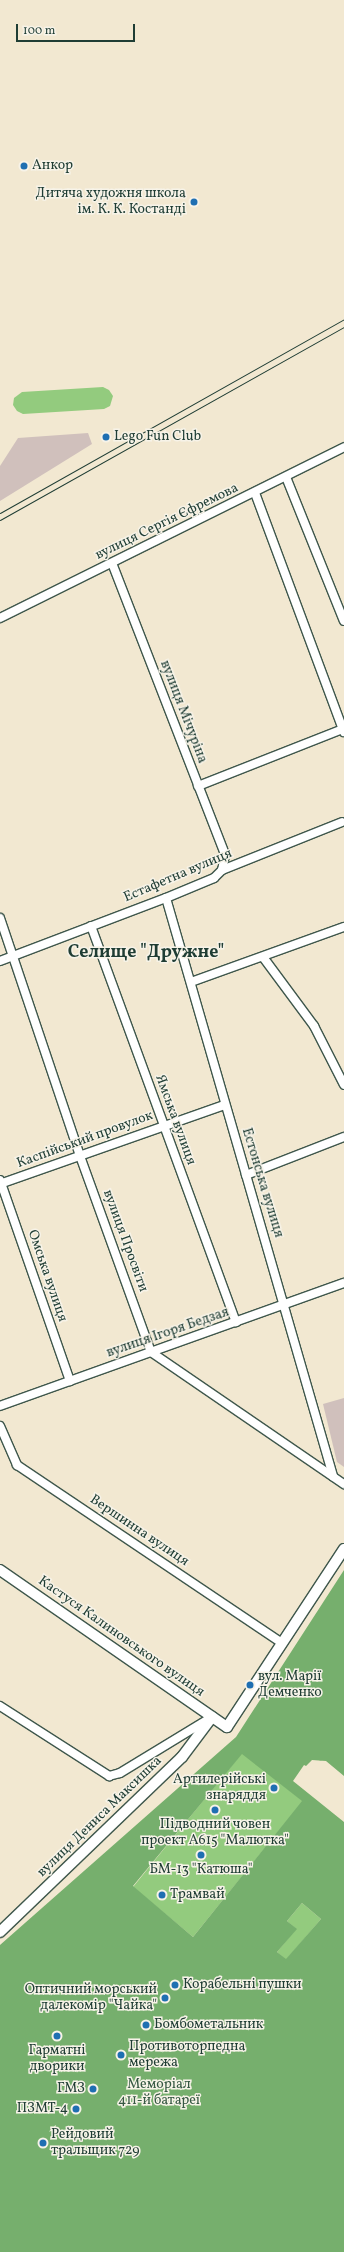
<!DOCTYPE html>
<html>
<head>
<meta charset="utf-8">
<style>
  body { margin:0 }
  #map { position:relative; width:344px; height:2252px; overflow:hidden; background:#f2e8d1; font-family:Vollkorn,serif }
  div>[style] { position:absolute }
  [style*='--x'] { left:calc(var(--x)*1px); top:calc(var(--y)*1px); width:calc(var(--w)*1px); rotate:calc(var(--a)*1deg) }
  .industrial>* { inset:0; background:#d0c0bc }
  .green>* { inset:0; background:#93cb7e }
  .forest>* { inset:0; background:#76af6d }
  .roads { filter:drop-shadow(1px 0 #3f574c) drop-shadow(-1px 0 #3f574c) drop-shadow(0 1px #3f574c) drop-shadow(0 -1px #3f574c) }
  .minor>* { height:8px; margin:-4px; padding:0 4px; transform-origin:4px; border-radius:4px; background:#fff }
  .tertiary>* { height:10px; margin:-5px; padding:0 5px; transform-origin:5px; border-radius:5px; background:#fff }
  .tram>* { height:1px; margin:-0.5px; padding:0 0.5px; transform-origin:0.5px; border-radius:0.5px; background:#1f3d34 }
  .dots>* { width:11px; height:11px; translate:-50% -50%; box-sizing:border-box; border:2px solid #f7f3e8; border-radius:50% }
  span { translate:-50% -50%; white-space:nowrap; text-align:center; line-height:1.15; -webkit-text-stroke:3px #f7f3e8; paint-order:stroke }
  .poi-label { font-size:14px; color:#1f3d34 }
  .left { translate:0 -50%; text-align:left }
  .right { translate:-100% -50%; text-align:right }
  .street-label { font-size:14px; color:#1f3d34 }
  .park-label { font-size:14px; color:#365943 }
  .district-label { font-size:18px; color:#1f3d34; font-weight:700 }
  .scale { position:absolute; left:16px; top:24px; width:119px; height:18px; box-sizing:border-box; border:2px solid #1f3d34; border-top:0; padding-left:5px; font-size:12px; line-height:14px; white-space:nowrap; color:#1f3d34; -webkit-text-stroke:3px #f7f3e8; paint-order:stroke }
</style>
</head>
<body>
<div id="map">
  <div class="industrial">
    <i style="clip-path:polygon(88px 433px,92px 444px,0 501px,0 466px,18px 438px)"></i>
    <i style="clip-path:polygon(344px 1398px,344px 1467px,337px 1462px,323px 1404px)"></i>
  </div>
  <div class="green">
    <i style="clip-path:polygon(103px 387px,109px 390px,113px 396px,110px 406px,104px 409px,23px 414px,17px 411px,13px 405px,14px 398px,22px 392px)"></i>
    <i style="clip-path:polygon(242px 1753px,303px 1801px,193px 1937px,133px 1887px)"></i>
    <i style="clip-path:polygon(302px 1903px,321px 1919px,286px 1960px,277px 1952px,296px 1929px,287px 1921px)"></i>
  </div>
  <div class="forest">
    <i style="clip-path:polygon(evenodd,344px 1570px,344px 1776px,326px 1761px,312px 1760px,306px 1766px,304px 1765px,293px 1781px,344px 1822px,344px 2252px,0 2252px,0 1945px,236px 1737px,344px 1570px,242px 1754px,302px 1801px,193px 1937px,133px 1886px,242px 1754px,344px 1570px,302px 1903px,321px 1919px,286px 1959px,277px 1952px,297px 1929px,287px 1921px,302px 1903px)"></i>
  </div>
  <div class="roads">
    <div class="minor">
      <i style="--x:286;--y:477;--w:155;--a:68.1"></i>
      <i style="--x:255;--y:493;--w:255;--a:69.6"></i>
      <i style="--x:112;--y:563;--w:313;--a:68.8"></i>
      <i style="--x:225;--y:855;--w:15;--a:101"></i>
      <i style="--x:0;--y:618;--w:384;--a:-26.4"></i>
      <i style="--x:198;--y:786;--w:156;--a:-21.5"></i>
      <i style="--x:166;--y:898;--w:602;--a:73.88"></i>
      <i style="--x:0;--y:918;--w:251;--a:71.4"></i>
      <i style="--x:80;--y:1156;--w:208;--a:70.1"></i>
      <i style="--x:151;--y:1352;--w:234;--a:34.4"></i>
      <i style="--x:91;--y:926;--w:422;--a:69.9"></i>
      <i style="--x:263;--y:957;--w:86;--a:53.5"></i>
      <i style="--x:314;--y:1026;--w:66;--a:63"></i>
      <i style="--x:0;--y:961;--w:178;--a:-20.8"></i>
      <i style="--x:166;--y:898;--w:52;--a:-22.6"></i>
      <i style="--x:214;--y:878;--w:11;--a:-45"></i>
      <i style="--x:222;--y:870;--w:129;--a:-21.8"></i>
      <i style="--x:191;--y:982;--w:163;--a:-19.8"></i>
      <i style="--x:246;--y:1175;--w:105;--a:-21.2"></i>
      <i style="--x:0;--y:1180;--w:213;--a:70.8"></i>
      <i style="--x:0;--y:1184;--w:238;--a:-19.4"></i>
      <i style="--x:0;--y:1406;--w:365;--a:-19.7"></i>
      <i style="--x:0;--y:1426;--w:43;--a:66.4"></i>
      <i style="--x:17;--y:1465;--w:319;--a:33.9"></i>
      <i style="--x:0;--y:1706;--w:130;--a:32.7"></i>
      <i style="--x:109;--y:1776;--w:11;--a:-15"></i>
      <i style="--x:120;--y:1773;--w:105;--a:-31.4"></i>
    </div>
    <div class="tertiary">
      <i style="--x:0;--y:1570;--w:276;--a:34.7"></i>
      <i style="--x:227;--y:1727;--w:213;--a:-56.7"></i>
      <i style="--x:0;--y:1932;--w:252;--a:-43.9"></i>
      <i style="--x:182;--y:1757;--w:50;--a:-53.1"></i>
    </div>
  </div>
  <div class="tram">
    <i style="--x:0;--y:513;--w:395;--a:-29.4"></i>
    <i style="--x:0;--y:520;--w:394;--a:-29.3"></i>
  </div>
  <div class="dots">
    <i style="left:24px;top:166px;background:#1f6fb2"></i>
    <i style="left:194px;top:202px;background:#1f6fb2"></i>
    <i style="left:106px;top:437px;background:#1f6fb2"></i>
    <i style="left:250px;top:1685px;background:#1f6fb2"></i>
    <i style="left:274px;top:1788px;background:#1f6fb2"></i>
    <i style="left:215px;top:1810px;background:#1f6fb2"></i>
    <i style="left:201px;top:1855px;background:#1f6fb2"></i>
    <i style="left:162px;top:1895px;background:#1f6fb2"></i>
    <i style="left:175px;top:1985px;background:#1f6fb2"></i>
    <i style="left:165px;top:1998px;background:#1f6fb2"></i>
    <i style="left:146px;top:2025px;background:#1f6fb2"></i>
    <i style="left:57px;top:2036px;background:#1f6fb2"></i>
    <i style="left:121px;top:2055px;background:#1f6fb2"></i>
    <i style="left:93px;top:2089px;background:#1f6fb2"></i>
    <i style="left:76px;top:2109px;background:#1f6fb2"></i>
    <i style="left:43px;top:2143px;background:#1f6fb2"></i>
  </div>
  <div class="poi-label">
    <span class="left" style="left:32px;top:166px">Анкор</span>
    <span class="right" style="left:186px;top:202px">Дитяча художня школа<br>ім. К. К. Костанді</span>
    <span class="left" style="left:114px;top:437px">Lego Fun Club</span>
    <span class="left" style="left:258px;top:1685px">вул. Марії<br>Демченко</span>
    <span class="right" style="left:266px;top:1788px">Артилерійські<br>знаряддя</span>
    <span style="left:215px;top:1833px">Підводний човен<br>проект А615 "Малютка"</span>
    <span style="left:201px;top:1870px">БМ-13 "Катюша"</span>
    <span class="left" style="left:170px;top:1895px">Трамвай</span>
    <span class="left" style="left:183px;top:1985px">Корабельні пушки</span>
    <span class="right" style="left:157px;top:1998px">Оптичний морський<br>далекомір "Чайка"</span>
    <span class="left" style="left:154px;top:2025px">Бомбометальник</span>
    <span class="left" style="left:129px;top:2055px">Противоторпедна<br>мережа</span>
    <span style="left:57px;top:2059px">Гарматні<br>дворики</span>
    <span class="right" style="left:85px;top:2089px">ГМЗ</span>
    <span class="right" style="left:68px;top:2109px">ПЗМТ-4</span>
    <span class="left" style="left:51px;top:2143px">Рейдовий<br>тральщик 729</span>
  </div>
  <div class="street-label">
    <span style="left:167px;top:522px;rotate:-26deg">вулиця Сергія Єфремова</span>
    <span style="left:183px;top:712px;rotate:69deg">вулиця Мічуріна</span>
    <span style="left:178px;top:876px;rotate:-23deg">Естафетна вулиця</span>
    <span style="left:175px;top:1120px;rotate:70deg">Ямська вулиця</span>
    <span style="left:85px;top:1140px;rotate:-20deg">Каспійський провулок</span>
    <span style="left:262px;top:1183px;rotate:73deg">Естонська вулиця</span>
    <span style="left:125px;top:1241px;rotate:70deg">вулиця Просвіти</span>
    <span style="left:47px;top:1276px;rotate:71deg">Омська вулиця</span>
    <span style="left:168px;top:1333px;rotate:-19deg">вулиця Ігоря Бедзая</span>
    <span style="left:139px;top:1531px;rotate:34deg">Вершинна вулиця</span>
    <span style="left:121px;top:1637px;rotate:35deg">Кастуся Калиновського вулиця</span>
    <span style="left:100px;top:1817px;rotate:-44deg">вулиця Дениса Максишка</span>
  </div>
  <div class="park-label">
    <span style="left:159px;top:2093px">Меморіал<br>411-й батареї</span>
  </div>
  <div class="district-label">
    <span style="left:146px;top:953px">Селище "Дружне"</span>
  </div>
  <div class="scale">100 m</div>
</div>
</body>
</html>
